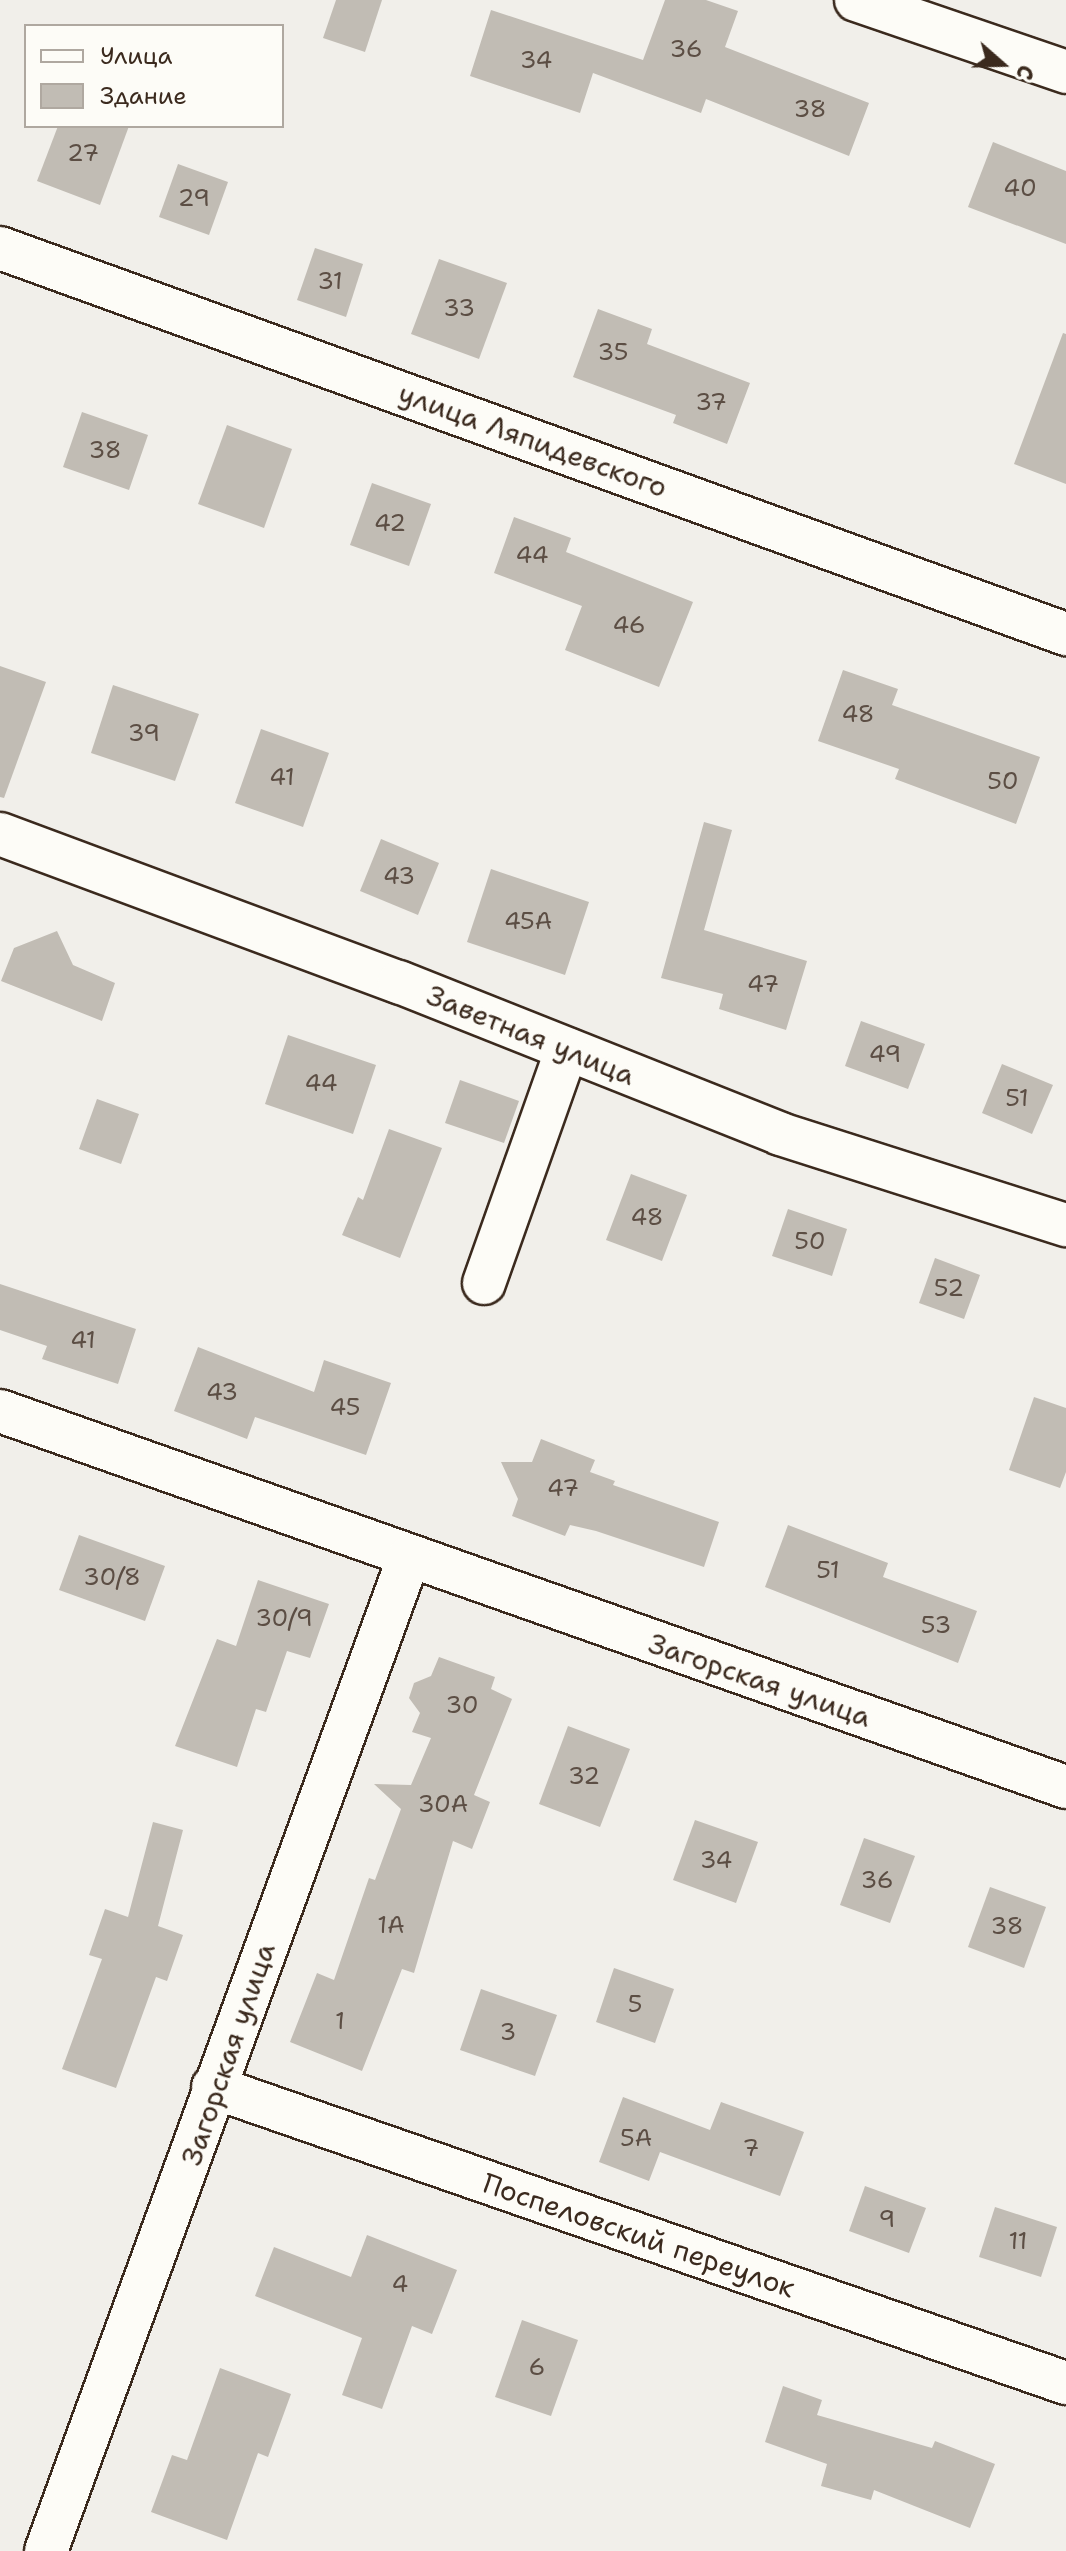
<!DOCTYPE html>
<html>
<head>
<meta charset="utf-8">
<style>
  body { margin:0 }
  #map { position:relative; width:1066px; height:2551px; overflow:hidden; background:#f1efea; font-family:"Shantell Sans",sans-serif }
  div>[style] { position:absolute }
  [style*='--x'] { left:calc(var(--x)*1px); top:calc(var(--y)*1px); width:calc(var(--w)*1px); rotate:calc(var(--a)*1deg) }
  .building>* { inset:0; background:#c1bcb4 }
  .roads { filter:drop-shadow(2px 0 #3b2a1e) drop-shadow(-2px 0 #3b2a1e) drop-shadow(0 2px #3b2a1e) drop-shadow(0 -2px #3b2a1e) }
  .minor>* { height:42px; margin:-21px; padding:0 21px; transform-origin:21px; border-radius:21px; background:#fdfcf7 }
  span { translate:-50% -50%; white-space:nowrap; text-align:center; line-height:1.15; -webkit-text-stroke:6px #fdfcf7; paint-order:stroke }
  .number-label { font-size:24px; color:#5c4e44 }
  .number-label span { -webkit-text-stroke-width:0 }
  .street-label { font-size:28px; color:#3b2a1e }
  .legend { position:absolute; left:24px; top:24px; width:260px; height:104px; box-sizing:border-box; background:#fdfcf7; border:2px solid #afa8a0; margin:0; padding:10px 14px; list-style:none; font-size:24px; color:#3b2a1e }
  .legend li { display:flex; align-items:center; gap:16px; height:40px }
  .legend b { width:40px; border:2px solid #afa8a0 }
  .north { position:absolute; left:962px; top:24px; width:80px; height:80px; -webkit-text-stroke:6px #fdfcf7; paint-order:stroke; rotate:110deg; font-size:22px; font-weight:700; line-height:32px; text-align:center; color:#3b2a1e }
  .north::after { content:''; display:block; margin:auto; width:28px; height:36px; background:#3b2a1e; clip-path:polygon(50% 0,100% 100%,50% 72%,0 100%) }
</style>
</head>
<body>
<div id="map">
  <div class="building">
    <i style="clip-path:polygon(336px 0,382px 0,365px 52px,323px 38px)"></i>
    <i style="clip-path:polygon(665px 0,706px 0,738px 11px,725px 47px,869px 103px,849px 156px,706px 99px,701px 113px,593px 73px,580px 113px,470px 76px,491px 10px,643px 60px)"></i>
    <i style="clip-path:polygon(58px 126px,129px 126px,100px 205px,37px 181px)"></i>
    <i style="clip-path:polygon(993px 142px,1066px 171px,1066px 244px,968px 207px)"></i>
    <i style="clip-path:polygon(178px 164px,228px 182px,209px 235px,159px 217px)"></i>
    <i style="clip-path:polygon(315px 248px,363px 264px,346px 317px,297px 300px)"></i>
    <i style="clip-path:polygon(439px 259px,507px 283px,479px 359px,411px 334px)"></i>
    <i style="clip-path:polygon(598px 309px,652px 329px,647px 344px,750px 383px,727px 444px,673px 423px,676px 415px,573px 377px)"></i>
    <i style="clip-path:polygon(1063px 333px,1066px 334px,1066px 484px,1014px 464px)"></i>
    <i style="clip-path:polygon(82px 412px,148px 435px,129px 490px,63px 467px)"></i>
    <i style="clip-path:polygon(227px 425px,292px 449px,264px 528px,198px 504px)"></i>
    <i style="clip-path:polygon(372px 483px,431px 504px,409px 566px,350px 545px)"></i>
    <i style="clip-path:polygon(514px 517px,571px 538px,566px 552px,693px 602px,659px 687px,565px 650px,582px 606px,494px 573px)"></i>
    <i style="clip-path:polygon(0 666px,46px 682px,4px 798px,0 797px)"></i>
    <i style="clip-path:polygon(843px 670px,898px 689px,892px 705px,1040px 757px,1016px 824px,895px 779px,899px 769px,818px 741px)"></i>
    <i style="clip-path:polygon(113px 685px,199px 714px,175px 781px,91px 753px)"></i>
    <i style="clip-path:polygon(261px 729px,329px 753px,303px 827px,235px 803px)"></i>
    <i style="clip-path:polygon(704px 822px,732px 830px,704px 930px,807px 961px,786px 1030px,719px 1009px,723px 994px,661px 978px)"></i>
    <i style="clip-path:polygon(381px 839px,439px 863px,418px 915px,360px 891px)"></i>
    <i style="clip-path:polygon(491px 869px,589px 902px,565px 975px,467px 942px)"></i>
    <i style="clip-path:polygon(57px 931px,73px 965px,115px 983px,102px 1021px,1px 981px,14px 948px)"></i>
    <i style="clip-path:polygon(861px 1021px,925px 1044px,908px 1089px,845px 1066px)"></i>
    <i style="clip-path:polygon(288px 1035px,376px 1065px,353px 1134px,265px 1104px)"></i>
    <i style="clip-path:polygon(1002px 1064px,1053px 1085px,1032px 1134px,982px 1113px)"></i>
    <i style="clip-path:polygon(460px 1080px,519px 1101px,504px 1143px,445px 1123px)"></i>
    <i style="clip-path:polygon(97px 1099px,139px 1114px,121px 1164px,79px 1149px)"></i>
    <i style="clip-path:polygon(389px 1129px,442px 1148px,400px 1258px,342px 1235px,358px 1197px,363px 1200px)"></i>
    <i style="clip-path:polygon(631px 1174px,687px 1195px,662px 1261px,606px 1240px)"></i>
    <i style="clip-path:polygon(788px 1209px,847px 1229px,832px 1276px,772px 1256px)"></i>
    <i style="clip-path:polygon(935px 1258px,980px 1275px,964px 1319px,919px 1303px)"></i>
    <i style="clip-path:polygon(0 1284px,136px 1329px,118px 1384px,42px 1359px,47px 1346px,0 1330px)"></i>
    <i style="clip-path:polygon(198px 1347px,314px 1392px,324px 1360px,391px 1383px,366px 1455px,255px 1417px,247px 1439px,174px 1411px)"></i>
    <i style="clip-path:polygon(1034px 1397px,1066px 1408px,1066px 1472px,1060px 1488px,1009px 1470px)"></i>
    <i style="clip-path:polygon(541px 1439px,595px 1460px,590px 1472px,615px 1481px,613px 1485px,719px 1522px,704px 1567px,596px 1531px,570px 1525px,565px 1536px,512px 1516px,518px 1499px,501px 1462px,532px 1462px)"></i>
    <i style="clip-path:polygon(788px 1525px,888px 1563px,883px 1577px,977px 1611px,958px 1663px,765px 1587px)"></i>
    <i style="clip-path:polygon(79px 1535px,165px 1566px,145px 1621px,59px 1590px)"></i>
    <i style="clip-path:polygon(258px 1580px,329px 1604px,310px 1658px,287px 1651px,266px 1712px,256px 1709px,237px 1767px,175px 1746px,217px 1639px,236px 1646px)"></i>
    <i style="clip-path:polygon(439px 1657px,495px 1677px,491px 1689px,512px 1699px,474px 1795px,490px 1802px,472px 1849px,453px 1841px,414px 1973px,402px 1969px,362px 2071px,290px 2042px,317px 1973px,334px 1980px,369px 1878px,375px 1880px,401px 1809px,374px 1784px,411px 1785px,431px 1738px,412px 1732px,420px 1713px,409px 1698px,414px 1683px,431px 1676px)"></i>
    <i style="clip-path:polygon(568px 1726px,630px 1749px,600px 1827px,539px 1804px)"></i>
    <i style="clip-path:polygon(695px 1820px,758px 1842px,736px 1903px,673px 1880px)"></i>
    <i style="clip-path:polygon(153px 1822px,183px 1830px,158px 1926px,183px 1935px,167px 1981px,156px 1977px,116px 2088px,62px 2069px,102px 1959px,89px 1955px,105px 1909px,128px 1917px)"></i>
    <i style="clip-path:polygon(864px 1838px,915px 1856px,890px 1923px,840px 1905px)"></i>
    <i style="clip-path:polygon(990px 1887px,1046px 1907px,1024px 1968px,968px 1947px)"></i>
    <i style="clip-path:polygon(614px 1968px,674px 1989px,655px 2043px,596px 2022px)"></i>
    <i style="clip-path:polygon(481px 1989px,557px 2015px,535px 2076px,460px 2050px)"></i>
    <i style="clip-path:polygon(623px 2097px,710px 2130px,721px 2102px,804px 2132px,780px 2196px,660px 2152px,649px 2181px,599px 2162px)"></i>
    <i style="clip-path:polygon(865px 2186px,926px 2208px,909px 2253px,849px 2231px)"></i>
    <i style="clip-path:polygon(995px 2207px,1057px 2227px,1041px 2277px,979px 2257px)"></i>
    <i style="clip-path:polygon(367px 2235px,457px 2270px,432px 2334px,412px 2326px,382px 2409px,342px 2395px,362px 2338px,255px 2296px,274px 2247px,351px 2277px)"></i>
    <i style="clip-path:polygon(522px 2320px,578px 2340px,551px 2416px,495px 2397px)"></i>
    <i style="clip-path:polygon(220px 2368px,291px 2394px,268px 2457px,258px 2453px,227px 2540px,151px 2512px,172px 2455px,187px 2460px)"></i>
    <i style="clip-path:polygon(783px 2386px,822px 2400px,817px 2415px,932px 2448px,935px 2441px,995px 2464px,970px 2528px,874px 2490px,871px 2500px,821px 2486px,827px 2464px,765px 2442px)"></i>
  </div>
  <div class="roads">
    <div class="minor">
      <i style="--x:856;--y:0;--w:222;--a:18.9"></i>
      <i style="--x:0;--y:248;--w:1134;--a:19.91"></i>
      <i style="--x:0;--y:834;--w:426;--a:20.4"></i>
      <i style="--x:399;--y:982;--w:410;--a:21.7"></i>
      <i style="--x:780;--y:1134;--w:300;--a:17.7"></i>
      <i style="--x:484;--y:1283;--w:248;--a:-70.5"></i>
      <i style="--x:0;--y:1411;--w:1130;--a:19.43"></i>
      <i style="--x:213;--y:2087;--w:903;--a:19.14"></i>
      <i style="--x:46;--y:2551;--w:1058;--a:-69.94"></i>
    </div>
  </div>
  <div class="number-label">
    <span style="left:686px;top:50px">36</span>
    <span style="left:536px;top:61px">34</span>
    <span style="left:810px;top:110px">38</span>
    <span style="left:83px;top:154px">27</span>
    <span style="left:1020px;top:189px">40</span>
    <span style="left:194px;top:199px">29</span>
    <span style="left:330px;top:282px">31</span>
    <span style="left:459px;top:309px">33</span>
    <span style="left:613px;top:353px">35</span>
    <span style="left:711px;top:403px">37</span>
    <span style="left:105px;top:451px">38</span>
    <span style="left:390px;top:524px">42</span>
    <span style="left:532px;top:556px">44</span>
    <span style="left:629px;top:626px">46</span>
    <span style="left:858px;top:715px">48</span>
    <span style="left:144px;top:734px">39</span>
    <span style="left:282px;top:778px">41</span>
    <span style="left:1003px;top:782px">50</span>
    <span style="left:399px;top:877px">43</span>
    <span style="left:528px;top:922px">45А</span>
    <span style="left:763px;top:985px">47</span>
    <span style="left:885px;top:1055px">49</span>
    <span style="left:321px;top:1084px">44</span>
    <span style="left:1017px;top:1099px">51</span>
    <span style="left:647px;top:1218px">48</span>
    <span style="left:810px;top:1242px">50</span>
    <span style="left:949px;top:1289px">52</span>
    <span style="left:83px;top:1341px">41</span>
    <span style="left:222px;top:1393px">43</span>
    <span style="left:345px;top:1408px">45</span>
    <span style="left:563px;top:1489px">47</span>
    <span style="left:828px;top:1571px">51</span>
    <span style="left:112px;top:1578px">30/8</span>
    <span style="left:284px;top:1619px">30/9</span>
    <span style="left:936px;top:1626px">53</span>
    <span style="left:462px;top:1706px">30</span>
    <span style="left:584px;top:1777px">32</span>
    <span style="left:443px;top:1805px">30А</span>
    <span style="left:716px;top:1861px">34</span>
    <span style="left:877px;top:1881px">36</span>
    <span style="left:391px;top:1926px">1А</span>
    <span style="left:1007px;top:1927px">38</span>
    <span style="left:635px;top:2005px">5</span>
    <span style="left:340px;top:2022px">1</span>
    <span style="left:508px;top:2033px">3</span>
    <span style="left:636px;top:2139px">5А</span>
    <span style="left:751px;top:2149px">7</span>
    <span style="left:887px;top:2220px">9</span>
    <span style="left:1018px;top:2242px">11</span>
    <span style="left:400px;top:2285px">4</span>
    <span style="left:537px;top:2368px">6</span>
  </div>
  <div class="street-label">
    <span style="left:533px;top:440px;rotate:20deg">улица Ляпидевского</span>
    <span style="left:531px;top:1035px;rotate:22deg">Заветная улица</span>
    <span style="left:760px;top:1680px;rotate:19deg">Загорская улица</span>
    <span style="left:228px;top:2054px;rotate:-71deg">Загорская улица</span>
    <span style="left:639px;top:2235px;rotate:19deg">Поспеловский переулок</span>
  </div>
  <ul class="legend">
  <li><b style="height:10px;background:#fdfcf7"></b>Улица</li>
  <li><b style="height:22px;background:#c1bcb4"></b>Здание</li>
  </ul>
  <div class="north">С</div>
</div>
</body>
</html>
